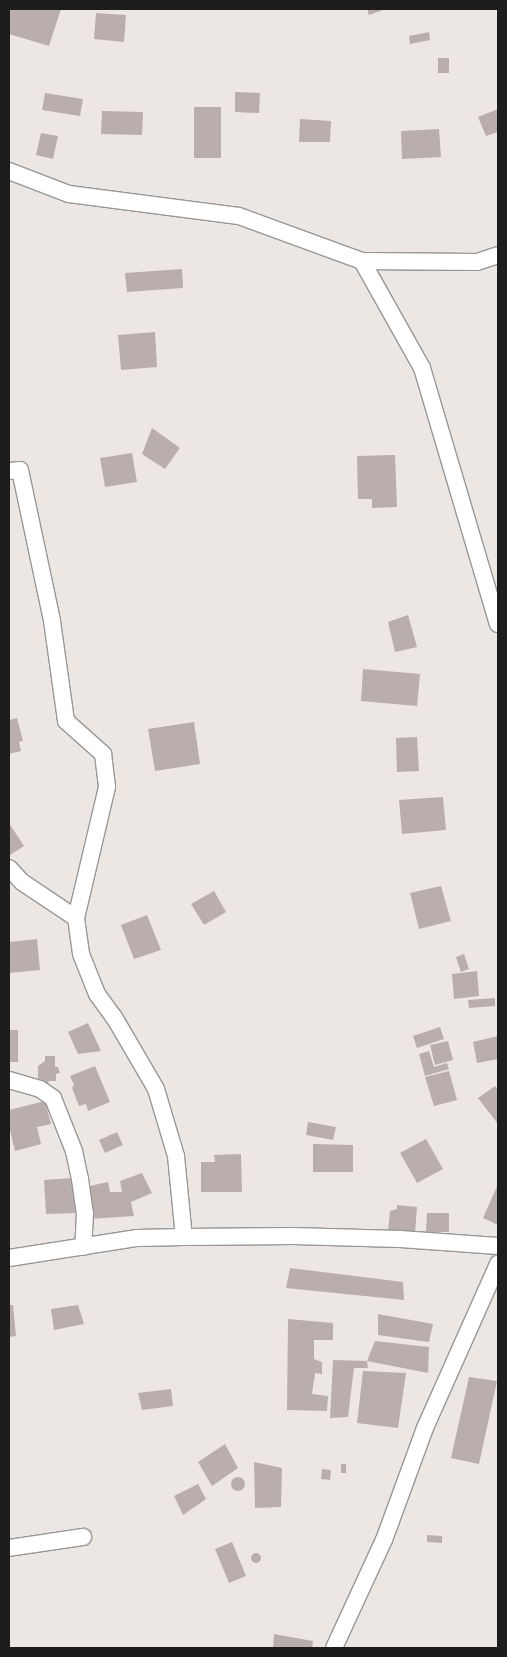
<!DOCTYPE html>
<html>
<head>
<meta charset="utf-8">
<style>
  body { margin:0 }
  #map { position:relative; width:507px; height:1657px; overflow:hidden; background:#ede7e4; font-family:"Fira Sans",sans-serif }
  div>[style] { position:absolute }
  [style*='--x'] { left:calc(var(--x)*1px); top:calc(var(--y)*1px); width:calc(var(--w)*1px); rotate:calc(var(--a)*1deg) }
  .building>* { inset:0; background:#baaead }
  .round { border-radius:50% }
  .roads { filter:drop-shadow(1px 0 #979797) drop-shadow(-1px 0 #979797) drop-shadow(0 1px #979797) drop-shadow(0 -1px #979797) }
  .minor>* { height:16px; margin:-8px; padding:0 8px; transform-origin:8px; border-radius:8px; background:#fff }
  span { translate:-50% -50%; white-space:nowrap; text-align:center; line-height:1.15; -webkit-text-stroke:5px #fff; paint-order:stroke }
  .frame { position:absolute; inset:0; border:10px solid #1d1d1d; pointer-events:none }
</style>
</head>
<body>
<div id="map">
  <div class="building">
    <i style="clip-path:polygon(9px 9px,61px 9px,49px 46px,9px 34px)"></i>
    <i style="clip-path:polygon(367px 9px,386px 9px,369px 15px)"></i>
    <i style="clip-path:polygon(96px 13px,126px 15px,124px 42px,94px 39px)"></i>
    <i style="clip-path:polygon(429px 32px,430px 40px,410px 44px,409px 36px)"></i>
    <i style="clip-path:polygon(438px 58px,449px 58px,449px 73px,438px 73px)"></i>
    <i style="clip-path:polygon(235px 92px,260px 93px,259px 113px,235px 112px)"></i>
    <i style="clip-path:polygon(45px 93px,83px 99px,80px 116px,42px 110px)"></i>
    <i style="clip-path:polygon(194px 107px,221px 107px,221px 158px,194px 158px)"></i>
    <i style="clip-path:polygon(498px 109px,498px 132px,486px 136px,478px 117px)"></i>
    <i style="clip-path:polygon(102px 111px,143px 112px,142px 135px,101px 134px)"></i>
    <i style="clip-path:polygon(300px 119px,331px 121px,330px 142px,299px 142px)"></i>
    <i style="clip-path:polygon(439px 129px,441px 157px,402px 159px,401px 131px)"></i>
    <i style="clip-path:polygon(41px 133px,58px 136px,53px 159px,36px 155px)"></i>
    <i style="clip-path:polygon(182px 269px,183px 288px,127px 292px,125px 273px)"></i>
    <i style="clip-path:polygon(155px 332px,157px 367px,121px 370px,118px 335px)"></i>
    <i style="clip-path:polygon(152px 428px,180px 448px,165px 469px,142px 454px)"></i>
    <i style="clip-path:polygon(132px 453px,137px 482px,105px 487px,100px 458px)"></i>
    <i style="clip-path:polygon(395px 455px,397px 507px,372px 508px,372px 499px,358px 499px,357px 456px)"></i>
    <i style="clip-path:polygon(408px 615px,417px 647px,395px 652px,388px 622px)"></i>
    <i style="clip-path:polygon(363px 669px,420px 674px,417px 706px,361px 701px)"></i>
    <i style="clip-path:polygon(17px 718px,23px 741px,19px 742px,21px 751px,9px 754px,9px 720px)"></i>
    <i style="clip-path:polygon(194px 722px,200px 764px,155px 771px,148px 729px)"></i>
    <i style="clip-path:polygon(417px 737px,419px 771px,397px 772px,396px 738px)"></i>
    <i style="clip-path:polygon(443px 797px,446px 830px,402px 834px,399px 800px)"></i>
    <i style="clip-path:polygon(9px 823px,24px 846px,10px 855px,9px 854px)"></i>
    <i style="clip-path:polygon(441px 886px,451px 921px,419px 929px,410px 893px)"></i>
    <i style="clip-path:polygon(214px 891px,226px 912px,204px 925px,191px 904px)"></i>
    <i style="clip-path:polygon(147px 915px,161px 950px,134px 959px,121px 925px)"></i>
    <i style="clip-path:polygon(37px 939px,40px 970px,9px 973px,9px 942px)"></i>
    <i style="clip-path:polygon(464px 954px,469px 969px,461px 972px,456px 957px)"></i>
    <i style="clip-path:polygon(477px 971px,479px 996px,454px 999px,452px 974px)"></i>
    <i style="clip-path:polygon(495px 998px,495px 1006px,469px 1008px,468px 1000px)"></i>
    <i style="clip-path:polygon(88px 1023px,101px 1051px,78px 1054px,68px 1032px)"></i>
    <i style="clip-path:polygon(440px 1027px,444px 1039px,417px 1048px,413px 1036px)"></i>
    <i style="clip-path:polygon(9px 1030px,18px 1030px,18px 1062px,9px 1062px)"></i>
    <i style="clip-path:polygon(498px 1036px,498px 1059px,477px 1063px,473px 1042px)"></i>
    <i style="clip-path:polygon(448px 1041px,453px 1060px,435px 1065px,430px 1045px)"></i>
    <i style="clip-path:polygon(429px 1051px,434px 1067px,447px 1063px,449px 1069px,425px 1076px,419px 1054px)"></i>
    <i style="clip-path:polygon(45px 1056px,55px 1056px,55px 1067px,58px 1067px,60px 1073px,56px 1074px,56px 1081px,49px 1081px,47px 1084px,45px 1084px,45px 1081px,40px 1081px,38px 1078px,38px 1066px,45px 1061px)"></i>
    <i style="clip-path:polygon(95px 1066px,110px 1102px,88px 1111px,86px 1104px,79px 1106px,72px 1088px,74px 1085px,70px 1076px)"></i>
    <i style="clip-path:polygon(449px 1071px,457px 1100px,434px 1106px,425px 1077px)"></i>
    <i style="clip-path:polygon(495px 1086px,498px 1090px,498px 1124px,478px 1098px)"></i>
    <i style="clip-path:polygon(45px 1101px,51px 1124px,37px 1127px,41px 1144px,15px 1151px,9px 1126px,9px 1110px)"></i>
    <i style="clip-path:polygon(308px 1122px,336px 1127px,333px 1140px,306px 1135px)"></i>
    <i style="clip-path:polygon(117px 1132px,123px 1145px,105px 1153px,99px 1140px)"></i>
    <i style="clip-path:polygon(426px 1139px,443px 1169px,417px 1183px,400px 1153px)"></i>
    <i style="clip-path:polygon(313px 1144px,353px 1145px,353px 1172px,313px 1172px)"></i>
    <i style="clip-path:polygon(241px 1154px,242px 1192px,201px 1192px,201px 1162px,215px 1162px,214px 1155px)"></i>
    <i style="clip-path:polygon(142px 1173px,152px 1193px,131px 1202px,134px 1216px,89px 1219px,85px 1187px,108px 1182px,110px 1192px,122px 1192px,120px 1181px)"></i>
    <i style="clip-path:polygon(73px 1178px,75px 1213px,46px 1214px,44px 1180px)"></i>
    <i style="clip-path:polygon(498px 1184px,498px 1225px,483px 1218px)"></i>
    <i style="clip-path:polygon(397px 1205px,417px 1207px,415px 1233px,388px 1232px,390px 1211px,397px 1209px)"></i>
    <i style="clip-path:polygon(427px 1213px,449px 1213px,449px 1232px,426px 1232px)"></i>
    <i style="clip-path:polygon(290px 1268px,403px 1282px,404px 1300px,286px 1288px)"></i>
    <i style="clip-path:polygon(9px 1305px,13px 1305px,16px 1336px,9px 1337px)"></i>
    <i style="clip-path:polygon(78px 1305px,84px 1324px,54px 1330px,51px 1309px)"></i>
    <i style="clip-path:polygon(378px 1314px,433px 1324px,429px 1342px,378px 1335px)"></i>
    <i style="clip-path:polygon(288px 1319px,333px 1323px,333px 1340px,314px 1340px,314px 1359px,322px 1362px,322px 1374px,315px 1373px,312px 1394px,328px 1396px,327px 1411px,287px 1410px)"></i>
    <i style="clip-path:polygon(375px 1341px,429px 1347px,428px 1373px,367px 1361px,368px 1368px,354px 1368px,348px 1417px,330px 1418px,333px 1360px,367px 1361px)"></i>
    <i style="clip-path:polygon(363px 1371px,406px 1373px,398px 1428px,357px 1423px)"></i>
    <i style="clip-path:polygon(469px 1377px,497px 1381px,479px 1464px,451px 1458px)"></i>
    <i style="clip-path:polygon(171px 1389px,173px 1406px,142px 1410px,138px 1393px)"></i>
    <i style="clip-path:polygon(225px 1444px,238px 1468px,212px 1486px,198px 1462px)"></i>
    <i style="clip-path:polygon(254px 1462px,282px 1468px,281px 1507px,255px 1508px)"></i>
    <i style="clip-path:polygon(341px 1464px,346px 1464px,346px 1473px,341px 1473px)"></i>
    <i style="clip-path:polygon(322px 1469px,331px 1470px,330px 1480px,321px 1479px)"></i>
    <i class="round" style="left:231px;top:1477px;width:14px;height:14px"></i>
    <i style="clip-path:polygon(198px 1484px,206px 1499px,183px 1515px,174px 1496px)"></i>
    <i style="clip-path:polygon(427px 1535px,442px 1536px,442px 1543px,427px 1542px)"></i>
    <i style="clip-path:polygon(232px 1542px,246px 1576px,229px 1583px,215px 1549px)"></i>
    <i class="round" style="left:251px;top:1553px;width:10px;height:10px"></i>
    <i style="clip-path:polygon(274px 1634px,313px 1641px,312px 1648px,273px 1648px)"></i>
  </div>
  <div class="roads">
    <div class="minor">
      <i style="--x:9;--y:171;--w:64;--a:21"></i>
      <i style="--x:69;--y:194;--w:171;--a:7.4"></i>
      <i style="--x:239;--y:216;--w:131;--a:20.1"></i>
      <i style="--x:362;--y:261;--w:123;--a:60.7"></i>
      <i style="--x:422;--y:368;--w:267;--a:73.5"></i>
      <i style="--x:362;--y:261;--w:115;--a:0.5"></i>
      <i style="--x:477;--y:262;--w:22;--a:-18"></i>
      <i style="--x:9;--y:471;--w:11;--a:-5"></i>
      <i style="--x:20;--y:470;--w:154;--a:78"></i>
      <i style="--x:52;--y:621;--w:101;--a:82"></i>
      <i style="--x:66;--y:721;--w:50;--a:41.7"></i>
      <i style="--x:103;--y:754;--w:33;--a:83"></i>
      <i style="--x:107;--y:787;--w:135;--a:103.3"></i>
      <i style="--x:76;--y:918;--w:36;--a:82"></i>
      <i style="--x:81;--y:954;--w:43;--a:68.2"></i>
      <i style="--x:97;--y:994;--w:29;--a:54"></i>
      <i style="--x:114;--y:1017;--w:83;--a:59.7"></i>
      <i style="--x:156;--y:1089;--w:70;--a:73.4"></i>
      <i style="--x:176;--y:1156;--w:81;--a:84.4"></i>
      <i style="--x:9;--y:868;--w:19;--a:47"></i>
      <i style="--x:22;--y:882;--w:65;--a:33.7"></i>
      <i style="--x:9;--y:1080;--w:32;--a:16"></i>
      <i style="--x:40;--y:1089;--w:16;--a:35"></i>
      <i style="--x:53;--y:1098;--w:57;--a:68.4"></i>
      <i style="--x:74;--y:1151;--w:29;--a:78"></i>
      <i style="--x:80;--y:1179;--w:34;--a:82"></i>
      <i style="--x:85;--y:1213;--w:34;--a:93"></i>
      <i style="--x:9;--y:1258;--w:130;--a:-8.9"></i>
      <i style="--x:137;--y:1238;--w:47;--a:-1.2"></i>
      <i style="--x:184;--y:1237;--w:109;--a:-0.5"></i>
      <i style="--x:293;--y:1236;--w:107;--a:1.6"></i>
      <i style="--x:400;--y:1239;--w:98;--a:4.1"></i>
      <i style="--x:9;--y:1548;--w:75;--a:-8.5"></i>
      <i style="--x:334;--y:1648;--w:119;--a:-65.2"></i>
      <i style="--x:384;--y:1540;--w:119;--a:-69.9"></i>
      <i style="--x:425;--y:1428;--w:180;--a:-66"></i>
    </div>
  </div>
  <div class="frame"></div>
</div>
</body>
</html>
